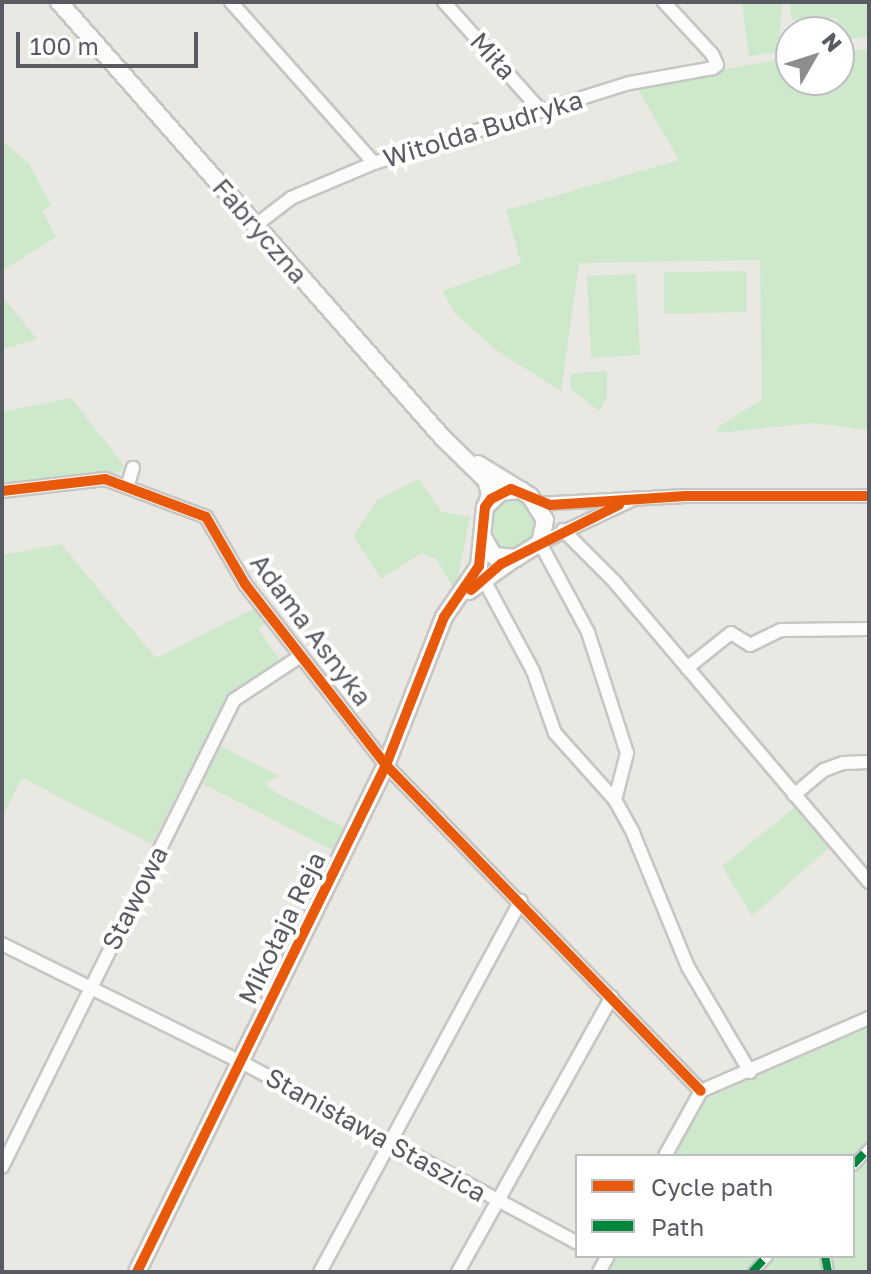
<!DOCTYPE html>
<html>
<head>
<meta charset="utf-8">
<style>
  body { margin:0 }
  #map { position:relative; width:871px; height:1274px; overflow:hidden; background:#eae8e2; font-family:"Golos Text",sans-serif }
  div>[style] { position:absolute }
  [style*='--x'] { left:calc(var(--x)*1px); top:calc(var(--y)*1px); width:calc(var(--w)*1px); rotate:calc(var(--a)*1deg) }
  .green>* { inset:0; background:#cee8cb }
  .roads { filter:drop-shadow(2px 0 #c6c6c5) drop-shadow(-2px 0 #c6c6c5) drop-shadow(0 2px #c6c6c5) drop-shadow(0 -2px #c6c6c5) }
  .pedestrian>* { height:9px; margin:-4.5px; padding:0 4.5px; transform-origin:4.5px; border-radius:4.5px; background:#fcfcfb }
  .minor>* { height:12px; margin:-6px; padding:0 6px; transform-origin:6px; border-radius:6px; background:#fcfcfb }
  .tertiary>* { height:16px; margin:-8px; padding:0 8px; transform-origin:8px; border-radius:8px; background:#fcfcfb }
  .quiet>* { height:8px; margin-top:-4px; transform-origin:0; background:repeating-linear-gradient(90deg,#00873e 0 16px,transparent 0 24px) }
  .cycleway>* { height:10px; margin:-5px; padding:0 5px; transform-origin:5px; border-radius:5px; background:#e8590c }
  span { translate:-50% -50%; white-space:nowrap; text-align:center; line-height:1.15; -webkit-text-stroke:8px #fff; paint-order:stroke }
  .street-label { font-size:26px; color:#585c62 }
  .frame { position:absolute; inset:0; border:4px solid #585c62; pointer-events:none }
  .legend { position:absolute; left:575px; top:1154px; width:280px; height:104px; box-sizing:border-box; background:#fff; border:2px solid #bcbec0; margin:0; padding:10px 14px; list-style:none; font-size:24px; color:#585c62 }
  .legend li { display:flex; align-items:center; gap:16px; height:40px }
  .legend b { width:40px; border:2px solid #bcbec0 }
  .north { position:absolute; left:775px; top:16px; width:80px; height:80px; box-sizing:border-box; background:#fff; border:2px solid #bcbec0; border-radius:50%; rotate:51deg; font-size:22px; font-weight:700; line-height:32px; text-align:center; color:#585c62 }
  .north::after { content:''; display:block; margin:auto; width:28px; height:36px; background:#8b8d8f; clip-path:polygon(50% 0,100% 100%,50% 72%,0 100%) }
  .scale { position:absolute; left:16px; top:32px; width:182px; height:36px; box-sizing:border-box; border:4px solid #585c62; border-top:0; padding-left:10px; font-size:24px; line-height:28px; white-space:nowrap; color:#585c62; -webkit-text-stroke:6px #fff; paint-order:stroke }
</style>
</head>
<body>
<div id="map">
  <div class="green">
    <i style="clip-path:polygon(742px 2px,782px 2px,779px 52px,749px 56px)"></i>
    <i style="clip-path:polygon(789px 2px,869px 2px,869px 37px,843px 40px,836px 18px,792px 20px)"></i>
    <i style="clip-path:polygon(869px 49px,869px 430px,813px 423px,718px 433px,717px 428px,762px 399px,760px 260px,579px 263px,561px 391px,499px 352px,455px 314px,443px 291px,521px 263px,506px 210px,679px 160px,636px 86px,791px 57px,791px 80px,839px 80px,839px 52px)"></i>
    <i style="clip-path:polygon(2px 141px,29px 163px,51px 206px,42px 211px,56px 237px,2px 271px)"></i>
    <i style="clip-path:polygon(746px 271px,747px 312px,664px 314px,664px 272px)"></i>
    <i style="clip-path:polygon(636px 274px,640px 355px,591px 358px,587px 276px)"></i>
    <i style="clip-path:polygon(2px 296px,37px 339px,2px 349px)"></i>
    <i style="clip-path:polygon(607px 371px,607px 397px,599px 411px,570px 388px,571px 374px)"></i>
    <i style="clip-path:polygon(71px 398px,124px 465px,121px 472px,2px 485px,2px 412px)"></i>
    <i style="clip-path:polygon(419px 479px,442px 512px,470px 517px,455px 591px,436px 559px,422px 553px,381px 579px,353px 536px,377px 500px)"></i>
    <i style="clip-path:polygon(505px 498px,525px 501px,537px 519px,533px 536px,508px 551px,491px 539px,494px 509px)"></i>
    <i style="clip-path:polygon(61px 544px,156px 658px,255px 608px,266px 623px,258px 629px,283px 664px,236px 695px,228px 694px,152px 844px,22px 778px,2px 818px,2px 555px)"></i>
    <i style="clip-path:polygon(219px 745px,279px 776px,266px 783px,276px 793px,347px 829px,336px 852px,201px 783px)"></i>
    <i style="clip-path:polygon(799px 804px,830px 847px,752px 916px,722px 866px)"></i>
    <i style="clip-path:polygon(869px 1026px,869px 1272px,606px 1272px,616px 1256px,853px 1256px,853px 1156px,672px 1156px,704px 1100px)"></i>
  </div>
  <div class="roads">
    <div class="pedestrian">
      <i style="--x:853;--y:1165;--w:23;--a:-47"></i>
      <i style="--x:825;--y:1256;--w:16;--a:79"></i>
      <i style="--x:752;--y:1272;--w:22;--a:-47"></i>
    </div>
    <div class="minor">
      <i style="--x:231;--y:2;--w:215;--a:48.4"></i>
      <i style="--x:444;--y:2;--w:146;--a:48.3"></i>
      <i style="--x:256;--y:225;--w:44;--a:-37.6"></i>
      <i style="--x:291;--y:198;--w:90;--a:-22.9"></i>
      <i style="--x:374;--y:163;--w:268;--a:-17.4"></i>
      <i style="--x:630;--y:83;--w:84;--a:-10.2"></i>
      <i style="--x:713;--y:68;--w:5;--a:-37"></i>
      <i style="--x:717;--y:65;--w:12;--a:-114"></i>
      <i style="--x:712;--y:54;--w:71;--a:-132.7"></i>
      <i style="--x:128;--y:484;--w:17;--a:-73"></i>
      <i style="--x:2;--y:491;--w:104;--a:-6.6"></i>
      <i style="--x:105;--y:479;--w:108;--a:20.6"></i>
      <i style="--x:206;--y:517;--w:78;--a:59.8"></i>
      <i style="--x:245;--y:584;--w:229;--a:52.1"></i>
      <i style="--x:386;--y:765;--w:453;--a:46"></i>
      <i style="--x:537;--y:504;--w:149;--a:-3.1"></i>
      <i style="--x:686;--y:496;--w:183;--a:0"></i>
      <i style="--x:563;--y:530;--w:71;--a:45"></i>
      <i style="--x:613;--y:580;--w:396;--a:49.7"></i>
      <i style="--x:484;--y:580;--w:103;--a:61.7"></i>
      <i style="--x:533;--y:671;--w:66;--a:70.5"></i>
      <i style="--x:555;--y:733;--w:90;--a:48.2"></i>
      <i style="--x:615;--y:800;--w:38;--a:61"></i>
      <i style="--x:633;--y:833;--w:145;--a:67.7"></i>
      <i style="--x:688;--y:967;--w:122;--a:59.4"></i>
      <i style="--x:687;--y:668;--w:56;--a:-38.5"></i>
      <i style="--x:731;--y:633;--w:22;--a:32"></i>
      <i style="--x:750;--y:645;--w:34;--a:-26"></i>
      <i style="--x:781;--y:630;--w:88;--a:-0.7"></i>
      <i style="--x:794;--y:795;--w:39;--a:-40"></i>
      <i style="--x:824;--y:770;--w:20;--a:-20"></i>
      <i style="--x:843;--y:763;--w:26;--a:-2"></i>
      <i style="--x:615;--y:800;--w:49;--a:-75.7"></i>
      <i style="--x:627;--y:753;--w:127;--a:-107.9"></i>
      <i style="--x:588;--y:632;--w:101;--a:-118.3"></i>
      <i style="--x:540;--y:543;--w:104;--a:-25.1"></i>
      <i style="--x:2;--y:944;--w:273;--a:26.3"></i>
      <i style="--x:247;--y:1065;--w:375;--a:28.3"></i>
      <i style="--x:701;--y:1091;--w:183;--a:-23.5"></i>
      <i style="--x:665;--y:1156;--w:74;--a:-61"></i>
      <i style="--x:2;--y:1167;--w:521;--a:-63.58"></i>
      <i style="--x:234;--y:700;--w:78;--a:-33.5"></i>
      <i style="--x:320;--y:1272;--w:422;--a:-61.6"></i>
      <i style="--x:458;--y:1272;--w:315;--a:-60.8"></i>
      <i style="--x:599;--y:1272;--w:18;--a:-61"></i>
    </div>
    <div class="tertiary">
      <i style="--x:59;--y:2;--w:581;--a:48.63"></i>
      <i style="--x:443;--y:438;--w:60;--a:44.3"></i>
      <i style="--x:486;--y:480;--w:15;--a:74"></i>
      <i style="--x:490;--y:494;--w:13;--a:108"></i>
      <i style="--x:478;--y:464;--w:61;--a:31.6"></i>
      <i style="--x:530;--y:496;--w:28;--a:58"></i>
      <i style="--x:545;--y:520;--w:24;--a:102"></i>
      <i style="--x:540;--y:543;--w:28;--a:148"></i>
      <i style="--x:516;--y:558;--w:22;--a:-175"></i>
      <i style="--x:494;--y:556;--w:20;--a:-120"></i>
      <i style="--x:469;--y:591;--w:57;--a:-35.7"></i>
      <i style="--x:137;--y:1272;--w:565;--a:-63.84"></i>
      <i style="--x:386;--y:765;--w:159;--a:-68.6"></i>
      <i style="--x:444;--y:617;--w:62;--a:-55.5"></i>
      <i style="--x:479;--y:566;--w:59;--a:-84.2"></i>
      <i style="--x:485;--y:507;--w:22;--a:-43"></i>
      <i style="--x:501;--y:492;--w:20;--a:-6"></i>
    </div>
  </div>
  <div class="quiet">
    <i style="--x:853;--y:1165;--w:23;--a:-47"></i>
    <i style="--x:825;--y:1256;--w:16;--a:79"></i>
    <i style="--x:752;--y:1272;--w:22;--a:-47"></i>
  </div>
  <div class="cycleway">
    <i style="--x:2;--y:491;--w:104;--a:-6.6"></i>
    <i style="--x:105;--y:479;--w:108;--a:20.6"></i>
    <i style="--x:206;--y:517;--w:78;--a:59.8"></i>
    <i style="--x:245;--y:584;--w:229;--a:52.1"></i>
    <i style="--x:386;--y:765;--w:453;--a:46"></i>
    <i style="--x:471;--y:590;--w:40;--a:-41"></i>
    <i style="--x:501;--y:564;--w:132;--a:-26.6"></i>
    <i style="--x:137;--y:1272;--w:565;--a:-63.84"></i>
    <i style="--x:386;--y:765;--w:159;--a:-68.6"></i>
    <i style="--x:444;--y:617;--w:62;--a:-55.5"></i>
    <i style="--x:479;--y:566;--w:59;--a:-84.2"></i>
    <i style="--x:485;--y:507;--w:10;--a:-53"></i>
    <i style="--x:491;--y:499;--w:22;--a:-27"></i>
    <i style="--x:511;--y:489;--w:42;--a:22.3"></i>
    <i style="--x:550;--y:505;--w:136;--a:-3.8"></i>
    <i style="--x:686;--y:496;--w:183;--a:0"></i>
  </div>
  <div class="street-label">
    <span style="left:493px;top:56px;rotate:48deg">Miła</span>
    <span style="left:483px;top:129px;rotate:-17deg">Witolda Budryka</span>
    <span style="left:260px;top:231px;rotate:49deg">Fabryczna</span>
    <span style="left:311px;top:630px;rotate:53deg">Adama Asnyka</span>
    <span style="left:135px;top:898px;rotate:-63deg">Stawowa</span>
    <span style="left:282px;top:928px;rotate:-64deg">Mikołaja Reja</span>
    <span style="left:376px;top:1135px;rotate:29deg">Stanisława Staszica</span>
  </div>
  <div class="frame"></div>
  <ul class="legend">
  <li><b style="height:10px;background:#e8590c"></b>Cycle path</li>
  <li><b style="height:10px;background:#00873e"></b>Path</li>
  </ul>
  <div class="north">N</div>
  <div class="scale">100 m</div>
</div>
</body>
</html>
